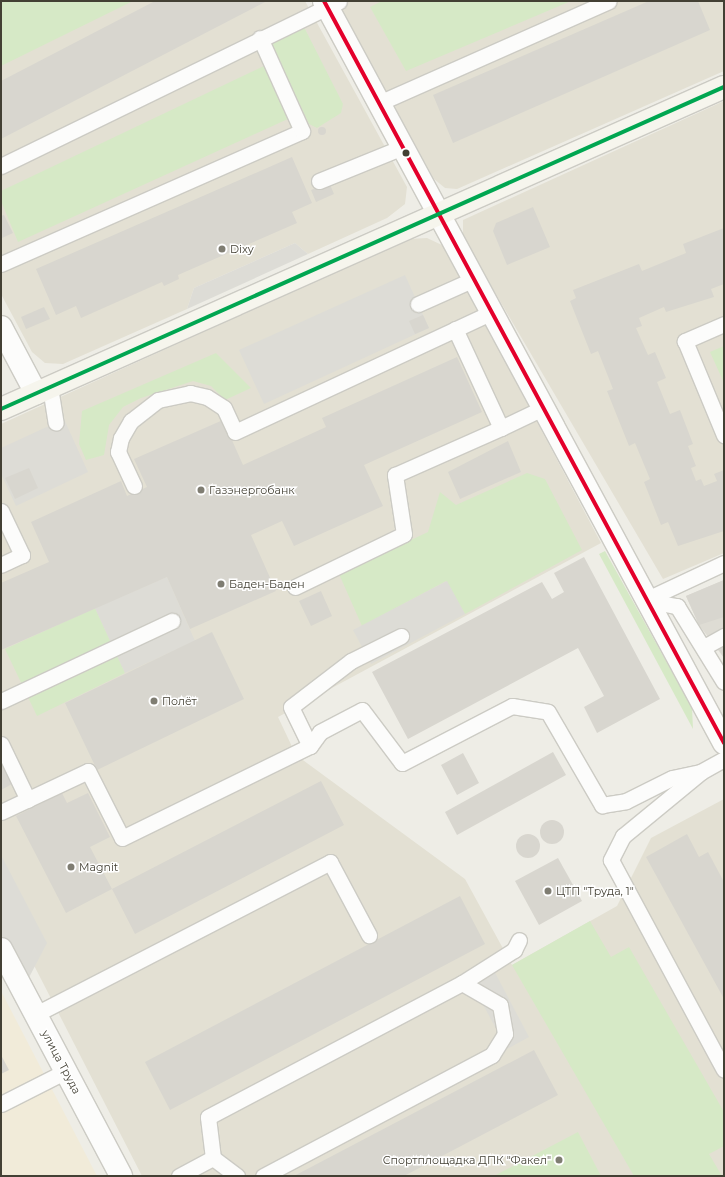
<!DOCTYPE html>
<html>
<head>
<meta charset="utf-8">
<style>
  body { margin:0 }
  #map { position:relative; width:725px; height:1177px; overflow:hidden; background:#eeede6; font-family:Montserrat,sans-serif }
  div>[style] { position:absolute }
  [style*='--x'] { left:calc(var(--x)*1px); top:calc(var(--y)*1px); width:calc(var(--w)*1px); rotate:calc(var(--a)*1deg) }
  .residential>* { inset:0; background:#e3e0d3 }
  .commercial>* { inset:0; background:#f1ebd9 }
  .industrial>* { inset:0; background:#dedcd4 }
  .green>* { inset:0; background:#d6e9c6 }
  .parking>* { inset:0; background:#dddcd6 }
  .building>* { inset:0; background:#d8d6cf }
  .round { border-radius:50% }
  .roads { filter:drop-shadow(1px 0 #cccbc4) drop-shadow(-1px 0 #cccbc4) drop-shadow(0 1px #cccbc4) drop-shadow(0 -1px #cccbc4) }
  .service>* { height:15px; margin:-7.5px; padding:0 7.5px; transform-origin:7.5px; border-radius:7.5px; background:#fcfcfb }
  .minor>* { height:22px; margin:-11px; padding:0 11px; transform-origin:11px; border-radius:11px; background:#fcfcfb }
  .secondary>* { height:22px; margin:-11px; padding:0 11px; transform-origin:11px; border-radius:11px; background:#f6f5ed }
  .bus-1>* { height:4px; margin:-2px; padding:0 2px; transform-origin:2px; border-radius:2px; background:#e4002b }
  .bus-2>* { height:4px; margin:-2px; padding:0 2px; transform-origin:2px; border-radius:2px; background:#00a651 }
  .dots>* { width:11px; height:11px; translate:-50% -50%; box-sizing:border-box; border:2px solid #fff; border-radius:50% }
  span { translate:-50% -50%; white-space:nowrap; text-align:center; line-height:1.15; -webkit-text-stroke:3px #fff; paint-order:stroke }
  .poi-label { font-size:11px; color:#434034 }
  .left { translate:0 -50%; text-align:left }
  .right { translate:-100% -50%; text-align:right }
  .street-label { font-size:11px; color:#434034 }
  .frame { position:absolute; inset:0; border:2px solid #434034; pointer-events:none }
</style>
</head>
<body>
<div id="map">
  <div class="residential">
    <i style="clip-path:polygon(1px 1px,305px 1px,407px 187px,405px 204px,387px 218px,308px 254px,295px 243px,194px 288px,187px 309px,63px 364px,45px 363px,32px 352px,1px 294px)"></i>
    <i style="clip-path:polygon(336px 1px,724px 1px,724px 71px,457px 189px,445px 188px,434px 179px)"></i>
    <i style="clip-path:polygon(724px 101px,724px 553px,663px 579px,463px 238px,463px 220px)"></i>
    <i style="clip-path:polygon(427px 238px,444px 246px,601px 543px,278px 717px,296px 755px,465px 879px,512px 965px,617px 906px,651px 838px,724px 799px,724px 1176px,142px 1176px,1px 901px,1px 424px,408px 239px)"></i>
  </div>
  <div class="commercial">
    <i style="clip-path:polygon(1px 991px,97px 1176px,1px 1176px)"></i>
  </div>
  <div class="industrial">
    <i style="clip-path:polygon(724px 580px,724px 658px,699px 625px,686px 596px)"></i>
  </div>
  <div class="green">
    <i style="clip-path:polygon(1px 1px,133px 1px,1px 66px)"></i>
    <i style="clip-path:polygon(382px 1px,571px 1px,406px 71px,370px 7px)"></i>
    <i style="clip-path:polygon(295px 26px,305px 29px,343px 104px,341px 113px,317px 128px,309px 124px,269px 39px)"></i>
    <i style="clip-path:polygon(266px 65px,290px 118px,18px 242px,1px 201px,1px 191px)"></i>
    <i style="clip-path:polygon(724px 346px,724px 383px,710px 352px)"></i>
    <i style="clip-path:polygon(216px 353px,251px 388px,225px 400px,211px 386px,193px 381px,141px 398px,123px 407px,109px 425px,104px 455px,86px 460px,79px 444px,82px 411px)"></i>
    <i style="clip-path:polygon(527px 473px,545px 479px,582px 550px,465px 614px,446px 581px,362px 626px,339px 574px,428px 532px,440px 492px,456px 505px)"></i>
    <i style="clip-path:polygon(605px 551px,692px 708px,693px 729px,599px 554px)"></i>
    <i style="clip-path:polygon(95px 608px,125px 673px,37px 716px,5px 649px)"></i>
    <i style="clip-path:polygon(590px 921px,611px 957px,629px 947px,724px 1112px,724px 1146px,709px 1154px,722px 1176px,634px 1176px,512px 965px)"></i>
    <i style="clip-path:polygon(578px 1132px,601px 1176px,494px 1176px)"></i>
  </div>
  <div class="parking">
    <i style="clip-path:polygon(295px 243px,308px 254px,187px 309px,194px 288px)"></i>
    <i style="clip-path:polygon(405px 275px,429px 328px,264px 404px,239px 350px)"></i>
    <i style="clip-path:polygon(64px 419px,88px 472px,16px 506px,1px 474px,1px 448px)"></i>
    <i style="clip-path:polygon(167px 577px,195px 641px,125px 673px,95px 608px)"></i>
    <i style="clip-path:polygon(447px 581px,465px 614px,371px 664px,353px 630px)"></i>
    <i style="clip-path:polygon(1px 855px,47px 943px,23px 989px,1px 949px)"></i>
    <i style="clip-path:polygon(490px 963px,529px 1037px,507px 1049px,467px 975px)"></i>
  </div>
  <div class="building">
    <i style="clip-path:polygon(155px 1px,267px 1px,1px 139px,1px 81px)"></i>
    <i style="clip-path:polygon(649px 1px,698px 1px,710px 30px,453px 143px,433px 95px)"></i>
    <i class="round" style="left:318px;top:127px;width:8px;height:8px"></i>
    <i style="clip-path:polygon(292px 157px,312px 203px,292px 212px,297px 223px,178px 275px,179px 279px,164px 286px,162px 282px,81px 318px,76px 306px,56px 315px,36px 269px)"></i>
    <i style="clip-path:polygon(329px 182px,334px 194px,316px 202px,311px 190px)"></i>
    <i style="clip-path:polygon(533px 207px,550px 247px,507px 265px,493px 231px,496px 223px)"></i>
    <i style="clip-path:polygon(4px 215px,13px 233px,2px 238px,1px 216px)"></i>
    <i style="clip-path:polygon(724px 228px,724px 284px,711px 289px,714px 297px,666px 312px,664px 307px,639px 318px,642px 326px,636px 328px,648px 355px,655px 352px,666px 378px,657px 382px,670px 414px,680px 410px,693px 444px,688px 446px,696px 466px,691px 468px,696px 481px,701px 479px,704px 486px,717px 481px,714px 474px,724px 470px,724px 531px,678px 546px,668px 522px,661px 525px,644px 482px,650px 479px,635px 443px,629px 446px,607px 391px,613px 389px,598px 351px,591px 354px,570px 301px,576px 298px,573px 290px,639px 264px,642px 271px,686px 253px,683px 244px)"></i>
    <i style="clip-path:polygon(44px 307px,50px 319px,26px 329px,21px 317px)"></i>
    <i style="clip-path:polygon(423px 315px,429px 328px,415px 334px,409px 321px)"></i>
    <i style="clip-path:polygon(457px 357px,482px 412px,364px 465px,383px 506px,294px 546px,282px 521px,251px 535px,276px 591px,190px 629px,167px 577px,1px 650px,1px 583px,49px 562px,31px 522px,121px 481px,127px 496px,147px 487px,134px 459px,223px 420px,243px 465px,326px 427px,322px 418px)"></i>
    <i style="clip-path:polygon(508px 441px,521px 472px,460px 499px,448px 472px)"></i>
    <i style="clip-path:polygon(29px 468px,38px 488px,15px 499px,5px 478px)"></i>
    <i style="clip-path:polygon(584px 557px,660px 699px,597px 733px,584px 707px,604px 696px,578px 648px,408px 739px,372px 672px,542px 582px,552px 599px,564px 592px,554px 573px)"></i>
    <i style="clip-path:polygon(724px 580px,724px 617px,699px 625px,686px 596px)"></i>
    <i style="clip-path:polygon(321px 591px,332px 616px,311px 626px,299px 601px)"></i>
    <i style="clip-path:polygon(212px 632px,244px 699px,97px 770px,65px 703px)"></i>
    <i style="clip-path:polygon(724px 647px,724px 658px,719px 650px)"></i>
    <i style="clip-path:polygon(553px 752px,566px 775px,457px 835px,445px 812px)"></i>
    <i style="clip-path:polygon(463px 753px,479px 783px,457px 795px,441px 765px)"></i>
    <i style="clip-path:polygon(1px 762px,12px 784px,1px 790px)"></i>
    <i style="clip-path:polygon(321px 781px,344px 825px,135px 934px,112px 889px,66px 913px,16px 816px,62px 793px,67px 803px,88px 793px,110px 837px,90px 847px,112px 889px)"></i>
    <i class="round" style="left:540px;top:820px;width:24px;height:24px"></i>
    <i style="clip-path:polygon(687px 834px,699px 857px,708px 852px,724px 882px,724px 999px,646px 857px)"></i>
    <i class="round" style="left:516px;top:834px;width:24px;height:24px"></i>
    <i style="clip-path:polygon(558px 858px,582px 901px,539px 925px,515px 881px)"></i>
    <i style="clip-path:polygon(460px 896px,485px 944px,170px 1110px,145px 1062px)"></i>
    <i style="clip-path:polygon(534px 1050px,558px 1095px,404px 1176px,294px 1176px)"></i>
    <i style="clip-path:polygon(1px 1055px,9px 1070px,1px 1074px)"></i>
  </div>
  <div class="roads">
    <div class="service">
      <i style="--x:381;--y:102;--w:249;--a:-23.9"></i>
      <i style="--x:1;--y:166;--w:376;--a:-26"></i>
      <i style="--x:319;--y:181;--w:93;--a:-22.1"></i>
      <i style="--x:1;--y:264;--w:329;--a:-23.8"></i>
      <i style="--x:302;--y:131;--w:102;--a:-114.3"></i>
      <i style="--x:418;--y:304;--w:61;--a:-24.1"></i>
      <i style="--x:724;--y:324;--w:43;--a:156.4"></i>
      <i style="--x:685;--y:341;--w:102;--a:67.5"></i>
      <i style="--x:50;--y:387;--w:36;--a:81"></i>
      <i style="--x:501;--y:428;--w:47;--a:-25.5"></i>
      <i style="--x:134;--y:486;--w:38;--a:-115"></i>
      <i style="--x:118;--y:452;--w:14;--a:-78"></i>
      <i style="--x:121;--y:438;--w:20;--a:-60"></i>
      <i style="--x:131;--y:421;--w:34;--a:-38"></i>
      <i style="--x:158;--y:400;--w:33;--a:-12"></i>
      <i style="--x:190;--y:393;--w:17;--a:13"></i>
      <i style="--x:207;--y:397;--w:20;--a:33"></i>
      <i style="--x:224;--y:408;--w:26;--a:65"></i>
      <i style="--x:235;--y:432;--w:284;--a:-25"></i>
      <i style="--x:1;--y:511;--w:49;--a:64.5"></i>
      <i style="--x:22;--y:555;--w:23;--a:155"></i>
      <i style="--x:295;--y:587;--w:121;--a:-25.9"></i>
      <i style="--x:404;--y:534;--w:60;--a:-98.7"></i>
      <i style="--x:395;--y:475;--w:116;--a:-23.9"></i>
      <i style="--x:501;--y:428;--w:109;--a:-114.9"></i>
      <i style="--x:645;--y:600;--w:33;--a:11"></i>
      <i style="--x:677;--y:606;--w:89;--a:58.3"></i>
      <i style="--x:645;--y:600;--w:87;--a:-25.1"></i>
      <i style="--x:704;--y:647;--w:23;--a:-29"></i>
      <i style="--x:1;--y:701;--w:189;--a:-25.1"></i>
      <i style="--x:1;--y:744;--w:62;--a:64.3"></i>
      <i style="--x:310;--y:746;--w:43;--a:-116"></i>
      <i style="--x:291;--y:707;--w:76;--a:-37.5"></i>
      <i style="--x:351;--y:661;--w:56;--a:-26.6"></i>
      <i style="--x:724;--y:759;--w:26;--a:151"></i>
      <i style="--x:701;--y:772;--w:101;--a:140.6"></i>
      <i style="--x:623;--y:836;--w:27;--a:117"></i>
      <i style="--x:611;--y:860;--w:238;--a:61.7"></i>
      <i style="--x:1;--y:812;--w:96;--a:-25.2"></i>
      <i style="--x:88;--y:771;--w:75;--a:63.1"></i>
      <i style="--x:122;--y:838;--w:209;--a:-26.1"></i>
      <i style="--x:310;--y:746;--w:17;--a:-54"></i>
      <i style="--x:320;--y:732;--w:47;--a:-27.6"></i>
      <i style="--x:362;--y:710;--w:66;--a:53"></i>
      <i style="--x:402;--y:763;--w:124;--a:-27.4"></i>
      <i style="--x:512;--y:706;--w:36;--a:9"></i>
      <i style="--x:548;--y:712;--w:108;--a:59.9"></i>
      <i style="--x:602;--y:805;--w:24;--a:-9"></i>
      <i style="--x:626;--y:801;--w:51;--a:-26.6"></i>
      <i style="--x:672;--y:778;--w:30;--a:-12"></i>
      <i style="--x:462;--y:983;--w:62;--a:-32.4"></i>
      <i style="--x:514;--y:950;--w:11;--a:-63"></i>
      <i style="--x:36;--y:1014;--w:331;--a:-27.3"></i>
      <i style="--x:330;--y:862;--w:83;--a:61.9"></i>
      <i style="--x:1;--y:1104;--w:73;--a:-26.9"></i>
      <i style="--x:179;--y:1176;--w:38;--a:-28"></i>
      <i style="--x:237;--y:1176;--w:30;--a:-143"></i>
      <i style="--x:213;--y:1158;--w:41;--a:-97"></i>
      <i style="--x:208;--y:1117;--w:287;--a:-27.8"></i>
      <i style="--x:462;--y:983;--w:44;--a:30.1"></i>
      <i style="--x:500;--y:1005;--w:29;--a:80"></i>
      <i style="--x:505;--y:1034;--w:25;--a:122"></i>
      <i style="--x:492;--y:1055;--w:259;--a:152.1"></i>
    </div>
    <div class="minor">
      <i style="--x:324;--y:1;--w:843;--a:61.67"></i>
      <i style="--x:1;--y:327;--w:75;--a:62.1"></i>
      <i style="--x:1;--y:949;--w:257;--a:62.1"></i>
    </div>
    <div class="secondary">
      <i style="--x:1;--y:409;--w:791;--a:-24.01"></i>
    </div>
  </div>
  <div class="bus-1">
    <i style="--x:324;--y:1;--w:843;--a:61.67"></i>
  </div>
  <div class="bus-2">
    <i style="--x:1;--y:409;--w:791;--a:-24.01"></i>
  </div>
  <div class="dots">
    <i style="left:406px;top:153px;background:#434034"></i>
    <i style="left:222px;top:249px;background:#7f7d72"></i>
    <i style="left:201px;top:490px;background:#7f7d72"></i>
    <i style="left:221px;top:584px;background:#7f7d72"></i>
    <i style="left:154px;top:701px;background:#7f7d72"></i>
    <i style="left:71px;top:867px;background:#7f7d72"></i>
    <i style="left:548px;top:891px;background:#7f7d72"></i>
    <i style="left:559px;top:1160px;background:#7f7d72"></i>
  </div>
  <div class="poi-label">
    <span class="left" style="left:230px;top:249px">Dixy</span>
    <span class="left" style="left:209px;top:490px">Газэнергобанк</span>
    <span class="left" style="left:229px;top:584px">Баден-Баден</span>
    <span class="left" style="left:162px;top:701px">Полёт</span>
    <span class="left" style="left:79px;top:867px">Magnit</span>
    <span class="left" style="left:556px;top:891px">ЦТП "Труда, 1"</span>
    <span class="right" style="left:551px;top:1160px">Спортплощадка ДПК "Факел"</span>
  </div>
  <div class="street-label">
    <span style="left:61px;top:1062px;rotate:62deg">улица Труда</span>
  </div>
  <div class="frame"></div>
</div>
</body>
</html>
